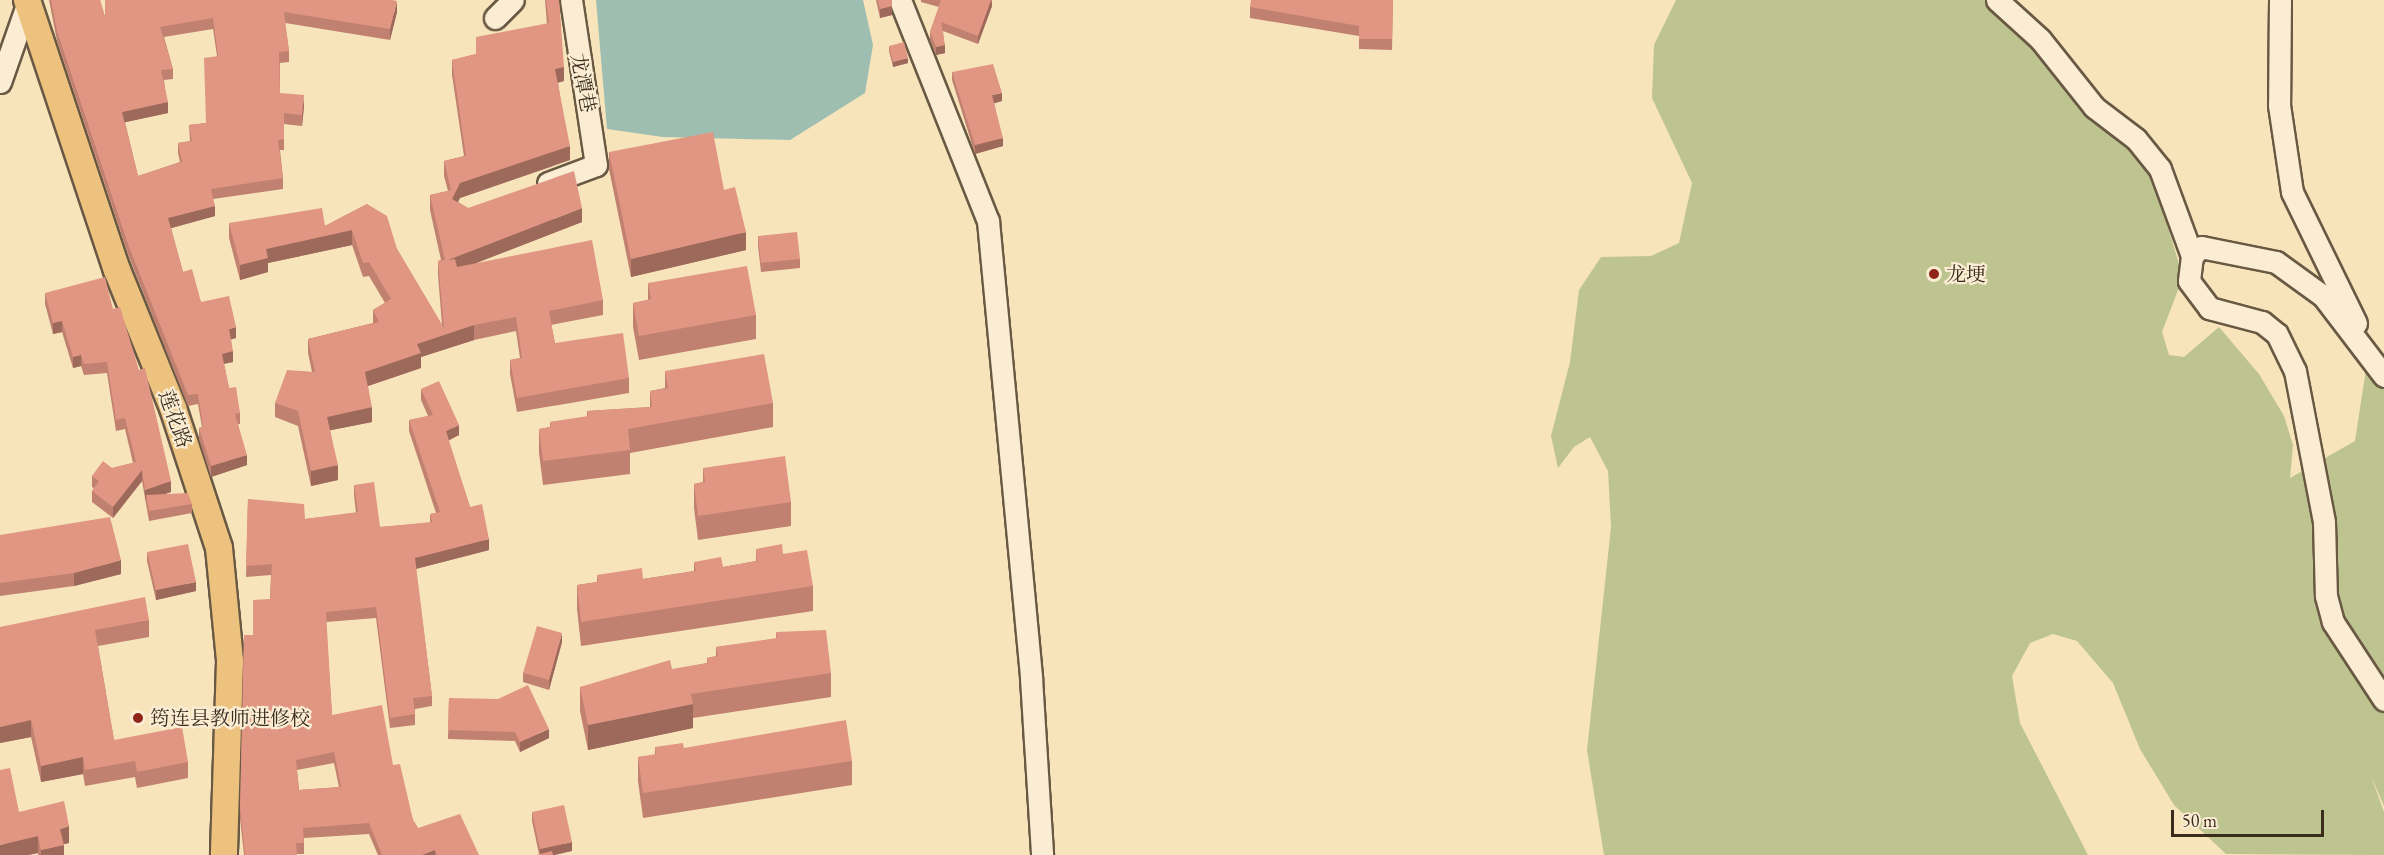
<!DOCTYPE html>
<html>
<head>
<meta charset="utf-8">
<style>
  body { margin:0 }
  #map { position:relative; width:2384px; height:855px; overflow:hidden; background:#f7e4bb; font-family:"EB Garamond","Noto Serif SC",serif }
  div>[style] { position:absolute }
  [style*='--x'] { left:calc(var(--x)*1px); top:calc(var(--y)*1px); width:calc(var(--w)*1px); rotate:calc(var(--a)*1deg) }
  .green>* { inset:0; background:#bec48f }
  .water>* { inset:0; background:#9dbeb1 }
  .roads { filter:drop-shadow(2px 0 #695944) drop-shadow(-2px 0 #695944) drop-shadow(0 2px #695944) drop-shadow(0 -2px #695944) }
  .minor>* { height:21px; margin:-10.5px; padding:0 10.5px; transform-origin:10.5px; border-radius:10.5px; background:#faedd3 }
  .major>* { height:26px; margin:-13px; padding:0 13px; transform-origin:13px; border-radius:13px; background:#ecc27e }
  .wall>* { inset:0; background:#c18170 }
  .shaded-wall>* { inset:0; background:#9d695b }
  .building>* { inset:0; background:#e09682 }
  .dots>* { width:16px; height:16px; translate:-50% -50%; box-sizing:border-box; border:3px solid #faedd3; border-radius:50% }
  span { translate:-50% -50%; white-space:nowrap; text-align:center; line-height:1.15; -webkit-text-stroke:4.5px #faedd3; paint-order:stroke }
  .street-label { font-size:20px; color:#3a2b1d }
  .poi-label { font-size:20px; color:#3a2b1d }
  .left { translate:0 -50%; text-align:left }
  .scale { position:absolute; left:2171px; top:810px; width:153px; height:27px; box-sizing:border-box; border:3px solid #3a2b1d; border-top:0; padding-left:8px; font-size:18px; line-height:21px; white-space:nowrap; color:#3a2b1d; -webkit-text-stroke:4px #faedd3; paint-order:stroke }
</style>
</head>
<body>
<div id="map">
  <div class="green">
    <i style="clip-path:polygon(1676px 0,1995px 0,2148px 161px,2183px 277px,2162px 332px,2169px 355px,2184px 357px,2219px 327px,2259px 374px,2284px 416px,2293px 445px,2290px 478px,2355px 441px,2370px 343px,2384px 363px,2384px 806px,2371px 776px,2384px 812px,2384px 855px,2226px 854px,2174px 805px,2140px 749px,2113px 683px,2077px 641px,2053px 634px,2030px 643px,2012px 676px,2020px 723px,2088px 855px,1604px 855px,1587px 750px,1611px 527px,1608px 471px,1590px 437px,1574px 447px,1558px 468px,1551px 436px,1570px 362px,1579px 290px,1601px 257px,1651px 256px,1679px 243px,1692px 183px,1652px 98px,1654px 45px)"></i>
  </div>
  <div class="water">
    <i style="clip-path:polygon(596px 0,863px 0,873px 45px,865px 93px,790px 140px,663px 137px,607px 129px)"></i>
  </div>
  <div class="roads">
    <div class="minor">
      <i style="--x:900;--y:0;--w:238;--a:68.3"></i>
      <i style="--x:988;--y:221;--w:459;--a:84.6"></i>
      <i style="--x:1031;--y:678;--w:177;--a:86.4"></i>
      <i style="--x:1997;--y:0;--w:58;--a:42.2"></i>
      <i style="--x:2040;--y:39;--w:87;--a:51.5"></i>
      <i style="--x:2094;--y:107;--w:53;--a:37.3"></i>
      <i style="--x:2136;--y:139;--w:38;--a:51"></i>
      <i style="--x:2160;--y:169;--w:93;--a:69.8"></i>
      <i style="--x:2280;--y:0;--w:105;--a:90.5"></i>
      <i style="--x:2279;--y:105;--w:88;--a:81.5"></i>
      <i style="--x:2292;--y:192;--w:146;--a:64"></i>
      <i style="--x:495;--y:18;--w:25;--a:-45"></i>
      <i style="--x:0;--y:82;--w:85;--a:-70.7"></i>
      <i style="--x:548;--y:183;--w:51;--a:-20.6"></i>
      <i style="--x:596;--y:165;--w:167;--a:-98.6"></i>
      <i style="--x:2384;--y:376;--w:101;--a:-127.3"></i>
      <i style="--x:2323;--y:296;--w:58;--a:-144.1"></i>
      <i style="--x:2276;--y:262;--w:76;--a:-168.7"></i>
      <i style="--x:2201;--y:247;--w:13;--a:135"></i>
      <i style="--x:2192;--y:256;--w:25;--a:97"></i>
      <i style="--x:2189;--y:281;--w:34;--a:53"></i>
      <i style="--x:2209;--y:308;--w:55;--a:14.8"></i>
      <i style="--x:2262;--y:322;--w:19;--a:39"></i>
      <i style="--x:2277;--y:334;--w:41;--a:64.1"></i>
      <i style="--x:2295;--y:371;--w:154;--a:79.1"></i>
      <i style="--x:2324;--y:522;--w:74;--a:88.5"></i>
      <i style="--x:2326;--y:596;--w:27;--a:75"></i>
      <i style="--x:2333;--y:622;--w:93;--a:56.8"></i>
    </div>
    <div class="major">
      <i style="--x:27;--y:0;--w:285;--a:71.6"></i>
      <i style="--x:117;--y:270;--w:149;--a:67.9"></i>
      <i style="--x:173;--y:408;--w:147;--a:71.8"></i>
      <i style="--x:219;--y:548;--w:114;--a:84.4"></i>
      <i style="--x:230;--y:661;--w:194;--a:91.8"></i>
    </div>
  </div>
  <div class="wall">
    <i style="clip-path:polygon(evenodd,49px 0,100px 0,105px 17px,105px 0,397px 12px,390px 40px,285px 23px,289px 51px,289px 62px,280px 63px,280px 93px,304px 106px,302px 126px,284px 124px,284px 150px,280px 150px,283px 178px,283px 189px,213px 199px,215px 216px,171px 228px,183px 272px,201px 302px,236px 338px,231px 339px,233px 362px,224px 364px,229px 388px,240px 413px,240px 424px,238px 424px,247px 465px,211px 477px,199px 439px,199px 428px,202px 427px,198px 404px,188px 406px,129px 257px,57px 41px,49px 0,213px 29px,217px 56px,206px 123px,189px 125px,190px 141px,178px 143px,178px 153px,180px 162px,138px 176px,125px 122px,168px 113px,164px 80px,173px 79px,173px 69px,164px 37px,213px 29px)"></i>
    <i style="clip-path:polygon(545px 0,559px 0,564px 81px,558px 83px,570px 160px,460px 198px,458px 202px,468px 208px,582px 222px,476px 263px,603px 300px,603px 315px,551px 325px,555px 343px,629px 378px,629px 393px,517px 412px,510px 374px,510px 360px,520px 358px,516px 331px,474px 340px,421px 357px,421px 368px,368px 386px,372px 422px,330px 430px,338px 480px,311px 486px,298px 426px,275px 417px,275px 403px,312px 372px,308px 353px,308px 339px,373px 323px,373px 310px,385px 303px,369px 276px,363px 277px,352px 245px,268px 263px,268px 272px,240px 280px,229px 238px,229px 223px,325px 226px,367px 204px,397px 249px,442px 325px,438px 275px,438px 261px,441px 260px,430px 210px,430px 195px,448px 191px,444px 176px,444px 161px,464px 156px,452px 75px,452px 60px,476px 54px,547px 24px)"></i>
    <i style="clip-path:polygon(876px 0,892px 0,892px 15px,880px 18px)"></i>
    <i style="clip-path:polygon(921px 0,992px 0,992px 6px,978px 44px,943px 31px,945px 53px,936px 55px,930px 40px,930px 32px,939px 7px,921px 2px)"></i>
    <i style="clip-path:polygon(1393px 0,1392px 50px,1359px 49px,1359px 36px,1250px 18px,1250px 7px)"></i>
    <i style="clip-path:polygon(889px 46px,908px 63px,893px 67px,889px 51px)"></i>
    <i style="clip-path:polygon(952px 72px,1002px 101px,994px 103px,1003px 146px,975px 154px,952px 80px)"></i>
    <i style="clip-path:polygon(609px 152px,724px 190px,746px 250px,631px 277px,609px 169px)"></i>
    <i style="clip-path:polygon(758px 236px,800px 259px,800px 268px,761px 272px,758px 246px)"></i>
    <i style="clip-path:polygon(648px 283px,756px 315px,756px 339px,639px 360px,633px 327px,633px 303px,648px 300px)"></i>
    <i style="clip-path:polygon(45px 293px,113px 309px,171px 492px,165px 494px,192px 504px,192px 513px,149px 521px,142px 481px,113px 518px,92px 502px,92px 491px,94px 488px,92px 487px,92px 476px,112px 468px,133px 463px,125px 429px,116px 431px,107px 373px,84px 375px,81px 366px,73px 368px,62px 332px,53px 334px,45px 304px)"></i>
    <i style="clip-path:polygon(665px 371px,773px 403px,773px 427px,630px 453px,630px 474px,543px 485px,539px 453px,539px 429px,550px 427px,550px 422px,587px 417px,587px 411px,650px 407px,650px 391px,665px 388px)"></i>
    <i style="clip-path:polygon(evenodd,421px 389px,459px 435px,448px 440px,470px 507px,489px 550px,416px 569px,432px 696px,432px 706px,415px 709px,415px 725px,390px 728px,376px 618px,326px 622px,332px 715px,393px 765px,413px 820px,418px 828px,479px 855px,378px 855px,369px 834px,304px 838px,304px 854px,297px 854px,297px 855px,244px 855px,240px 818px,244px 635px,253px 635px,270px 599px,271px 575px,246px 577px,248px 499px,305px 519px,356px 513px,354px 495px,354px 485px,380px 527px,430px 523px,430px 514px,436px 513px,409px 431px,409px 420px,428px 416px,421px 400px,421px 389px,334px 763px,339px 787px,299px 790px,297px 770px,334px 763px)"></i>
    <i style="clip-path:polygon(703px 468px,791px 502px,791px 526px,698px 540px,694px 508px,694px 484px,703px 482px)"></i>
    <i style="clip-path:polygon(0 535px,121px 574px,74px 586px,0 596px)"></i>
    <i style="clip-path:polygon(756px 549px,783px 554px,813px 586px,813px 611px,581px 646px,577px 609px,577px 585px,597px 582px,597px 575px,643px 579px,694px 571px,694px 562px,723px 567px,756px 561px)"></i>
    <i style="clip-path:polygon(147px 552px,196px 591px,156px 600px,147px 561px)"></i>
    <i style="clip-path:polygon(149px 620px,149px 637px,98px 646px,114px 740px,188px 762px,188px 778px,137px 788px,135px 777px,85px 786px,83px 774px,41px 782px,31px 737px,0 743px,0 627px)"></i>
    <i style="clip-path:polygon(776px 632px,831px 673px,831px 697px,693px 718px,693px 728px,588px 750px,580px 711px,580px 687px,707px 663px,707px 658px,716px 656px,716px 647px,776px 639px)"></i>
    <i style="clip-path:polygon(562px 642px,549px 690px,523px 682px,523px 673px)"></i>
    <i style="clip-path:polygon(449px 698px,549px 738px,520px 752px,515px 741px,448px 739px)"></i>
    <i style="clip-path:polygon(655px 747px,684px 748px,852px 761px,852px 785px,643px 818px,638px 781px,638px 757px,655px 755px)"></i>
    <i style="clip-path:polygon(19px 812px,69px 843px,63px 844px,64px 855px,38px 855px,38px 853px,28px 855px,0 855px)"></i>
    <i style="clip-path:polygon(532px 812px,572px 851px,539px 854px,532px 821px)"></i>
  </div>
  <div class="shaded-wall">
    <i style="clip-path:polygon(991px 0,992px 6px,978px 44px,978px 36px)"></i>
    <i style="clip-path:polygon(397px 1px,397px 12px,390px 40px,390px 29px)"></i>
    <i style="clip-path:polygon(892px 6px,892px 15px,880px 18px,880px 9px)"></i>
    <i style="clip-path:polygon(945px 45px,945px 53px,936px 55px,936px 47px)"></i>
    <i style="clip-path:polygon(908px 58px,908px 63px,893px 67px,893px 62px)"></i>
    <i style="clip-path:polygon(564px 67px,564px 81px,555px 83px,555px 69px)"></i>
    <i style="clip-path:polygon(1002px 93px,1002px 101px,992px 104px,992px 95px)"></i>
    <i style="clip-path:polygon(304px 95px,304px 106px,302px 126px,302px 115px)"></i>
    <i style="clip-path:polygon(168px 102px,168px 113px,122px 123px,122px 112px)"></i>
    <i style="clip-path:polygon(1003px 138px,1003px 146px,975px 154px,975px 145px)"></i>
    <i style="clip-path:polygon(570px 146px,570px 160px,460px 198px,452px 214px,452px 199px,460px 183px)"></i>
    <i style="clip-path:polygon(215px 206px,215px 216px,168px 229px,168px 218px)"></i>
    <i style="clip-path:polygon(582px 208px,582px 222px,448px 274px,448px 260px)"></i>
    <i style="clip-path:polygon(352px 230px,352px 245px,268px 263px,268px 272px,240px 280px,240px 265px,266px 249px)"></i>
    <i style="clip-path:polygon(746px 232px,746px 250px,631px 277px,631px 259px)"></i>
    <i style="clip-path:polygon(62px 321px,62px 332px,53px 334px,53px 323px)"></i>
    <i style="clip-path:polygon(474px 325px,474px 340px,421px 357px,421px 368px,365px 387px,365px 372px,417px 344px)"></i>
    <i style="clip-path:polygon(236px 327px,236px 338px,229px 340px,229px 329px)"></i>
    <i style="clip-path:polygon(233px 351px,233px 362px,222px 364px,222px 354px)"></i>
    <i style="clip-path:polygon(81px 355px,81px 366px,73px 368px,73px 357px)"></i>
    <i style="clip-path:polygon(372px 407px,372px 422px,327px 431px,327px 417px)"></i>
    <i style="clip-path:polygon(459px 425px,459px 435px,446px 442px,446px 431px)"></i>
    <i style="clip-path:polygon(247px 455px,247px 465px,211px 477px,211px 466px)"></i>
    <i style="clip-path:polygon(338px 465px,338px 480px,311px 486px,311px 471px)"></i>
    <i style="clip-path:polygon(142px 470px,142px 481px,113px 518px,113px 507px)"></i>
    <i style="clip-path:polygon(171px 481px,171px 492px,147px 500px,146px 495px,145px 501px,145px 490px)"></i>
    <i style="clip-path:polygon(489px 539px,489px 550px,415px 569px,415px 558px)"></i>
    <i style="clip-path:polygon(121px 560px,121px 574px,74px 586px,74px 573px)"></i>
    <i style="clip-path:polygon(196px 582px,196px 591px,156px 600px,156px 590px)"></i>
    <i style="clip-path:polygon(562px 633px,562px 642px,549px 690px,549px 680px)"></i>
    <i style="clip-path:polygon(693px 704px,693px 728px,588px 750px,588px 725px)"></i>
    <i style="clip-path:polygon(31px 720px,31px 737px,0 743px,0 727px)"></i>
    <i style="clip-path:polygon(549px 729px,549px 738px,520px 752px,520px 742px)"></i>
    <i style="clip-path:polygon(83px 757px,83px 774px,41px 782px,41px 766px)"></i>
    <i style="clip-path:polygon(69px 826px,69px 843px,60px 845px,60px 829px)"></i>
    <i style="clip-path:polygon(38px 836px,38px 853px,28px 855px,0 855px,0 845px)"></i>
    <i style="clip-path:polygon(572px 842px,572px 851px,555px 855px,540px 855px,540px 849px)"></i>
    <i style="clip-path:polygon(64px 845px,64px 855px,41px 855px,41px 850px)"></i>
    <i style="clip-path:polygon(435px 850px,435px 855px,422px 855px)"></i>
  </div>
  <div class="building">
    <i style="clip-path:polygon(evenodd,51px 0,100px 0,105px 17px,105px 0,392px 0,397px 1px,390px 29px,284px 12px,289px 51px,279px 52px,280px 93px,304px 95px,302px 115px,284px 113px,284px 139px,278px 140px,283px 178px,211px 189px,215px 206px,168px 218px,183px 272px,192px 269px,201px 302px,229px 296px,236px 327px,229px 329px,233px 351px,222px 354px,229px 388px,236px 387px,240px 413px,235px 414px,247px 455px,211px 466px,199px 428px,203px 427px,198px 394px,188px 395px,129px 247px,57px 31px,51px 0,213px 18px,218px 56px,204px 58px,206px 123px,189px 125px,192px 141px,178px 143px,182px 162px,138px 176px,122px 112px,168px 102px,161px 70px,173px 69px,160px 27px,213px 18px)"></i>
    <i style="clip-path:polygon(546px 0,559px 0,564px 67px,555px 69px,570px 146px,460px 183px,452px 199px,468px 208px,574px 171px,582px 208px,448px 260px,455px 259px,457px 267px,592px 240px,603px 300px,549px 311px,555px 343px,623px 333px,629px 378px,517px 398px,510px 360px,522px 358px,516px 317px,474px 325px,417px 344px,421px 353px,365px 372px,372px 407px,327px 417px,338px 465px,311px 471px,298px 411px,275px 403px,287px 370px,315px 372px,308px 339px,379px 322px,373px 310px,391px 299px,369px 262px,363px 263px,352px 230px,266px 249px,268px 258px,240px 265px,229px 223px,322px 208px,325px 226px,367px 204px,387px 216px,397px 249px,444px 328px,438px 261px,445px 260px,430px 195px,451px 190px,444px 161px,466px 156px,452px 60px,476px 54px,476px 37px,549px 23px)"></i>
    <i style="clip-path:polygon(878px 0,892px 0,892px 6px,880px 9px)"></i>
    <i style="clip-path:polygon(941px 0,991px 0,978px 36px,941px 22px,945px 45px,936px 47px,930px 32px)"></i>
    <i style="clip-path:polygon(1251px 0,1393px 0,1392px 39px,1359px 39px,1359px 26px,1250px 7px)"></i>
    <i style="clip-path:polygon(904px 42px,908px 58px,893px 62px,889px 46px)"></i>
    <i style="clip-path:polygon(993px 64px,1002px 93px,992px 95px,1003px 138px,975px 145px,952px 72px)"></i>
    <i style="clip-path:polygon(713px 132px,724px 190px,735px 187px,746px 232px,631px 259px,609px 152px)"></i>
    <i style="clip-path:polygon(797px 232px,800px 259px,761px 263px,758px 236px)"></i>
    <i style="clip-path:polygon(747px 266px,756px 315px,639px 336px,633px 303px,651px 299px,648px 283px)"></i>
    <i style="clip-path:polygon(105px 277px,113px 309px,120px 307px,139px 370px,145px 368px,171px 481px,145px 490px,142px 470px,113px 507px,92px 491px,99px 481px,92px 476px,103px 461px,112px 468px,136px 462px,125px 418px,116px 420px,107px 362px,84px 364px,81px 355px,73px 357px,62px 321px,53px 323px,45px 293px)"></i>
    <i style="clip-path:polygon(764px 354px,773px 403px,628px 429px,630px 450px,543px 461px,539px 429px,551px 427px,550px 422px,588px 416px,587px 411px,652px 407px,650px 391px,668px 388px,665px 371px)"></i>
    <i style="clip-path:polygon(evenodd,439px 381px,459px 425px,446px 431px,470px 507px,482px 504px,489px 539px,415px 558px,432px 696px,413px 698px,415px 714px,390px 718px,376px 607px,326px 612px,332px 715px,382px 705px,393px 765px,400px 764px,413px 820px,418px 828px,460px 814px,479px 855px,437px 855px,435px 850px,422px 855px,382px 855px,369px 823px,303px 828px,304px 843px,296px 843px,297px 855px,245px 855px,240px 807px,244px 635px,253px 635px,253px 600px,270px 599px,272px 564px,246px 566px,248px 499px,304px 504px,305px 519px,358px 512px,354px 485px,374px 482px,380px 527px,432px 522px,430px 514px,440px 512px,409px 420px,433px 415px,421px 389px,439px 381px,334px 752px,341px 787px,299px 790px,296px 760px,334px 752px)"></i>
    <i style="clip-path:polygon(785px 456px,791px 502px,698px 516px,694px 484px,705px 482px,703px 468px)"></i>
    <i style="clip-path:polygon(188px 493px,192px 504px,149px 511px,146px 495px)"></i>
    <i style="clip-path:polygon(110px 517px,121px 560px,74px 573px,0 583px,0 535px)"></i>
    <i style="clip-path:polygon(188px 544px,196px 582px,156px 590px,147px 552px)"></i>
    <i style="clip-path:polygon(782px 544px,783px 554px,807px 550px,813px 586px,581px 622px,577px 585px,598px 582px,597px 575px,642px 568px,643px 579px,696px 571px,694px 562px,721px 557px,723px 567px,757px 561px,756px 549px)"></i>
    <i style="clip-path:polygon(145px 597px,149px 620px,95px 630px,114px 740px,182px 727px,188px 762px,137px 772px,135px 761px,85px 770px,83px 757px,41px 766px,31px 720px,0 727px,0 627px)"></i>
    <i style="clip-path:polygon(537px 626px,562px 633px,549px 680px,523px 673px)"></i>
    <i style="clip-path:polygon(826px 630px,831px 673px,691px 694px,693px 704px,588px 725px,580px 687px,670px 660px,672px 669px,708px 663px,707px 658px,718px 656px,716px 647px,777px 638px,776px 632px)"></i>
    <i style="clip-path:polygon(528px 685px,549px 729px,520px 742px,515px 732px,448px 730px,449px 698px,498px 699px)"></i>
    <i style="clip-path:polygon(846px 720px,852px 761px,643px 793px,638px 757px,656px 754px,655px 747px,683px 743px,684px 748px)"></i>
    <i style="clip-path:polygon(10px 768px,19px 812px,64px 801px,69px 826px,60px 829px,64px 845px,41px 850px,38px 836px,0 845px,0 770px)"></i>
    <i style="clip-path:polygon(564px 805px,572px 842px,540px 849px,532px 812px)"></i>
    <i style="clip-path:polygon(552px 851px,553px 855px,536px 855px)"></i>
  </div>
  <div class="dots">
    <i style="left:1934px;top:274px;background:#8f2418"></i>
    <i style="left:138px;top:718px;background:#8f2418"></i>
  </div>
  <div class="street-label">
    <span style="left:583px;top:83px;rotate:79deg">龙潭巷</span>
    <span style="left:175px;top:419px;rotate:70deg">莲花路</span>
  </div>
  <div class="poi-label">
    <span class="left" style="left:1946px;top:274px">龙埂</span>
    <span class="left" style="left:150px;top:718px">筠连县教师进修校</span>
  </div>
  <div class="scale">50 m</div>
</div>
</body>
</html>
